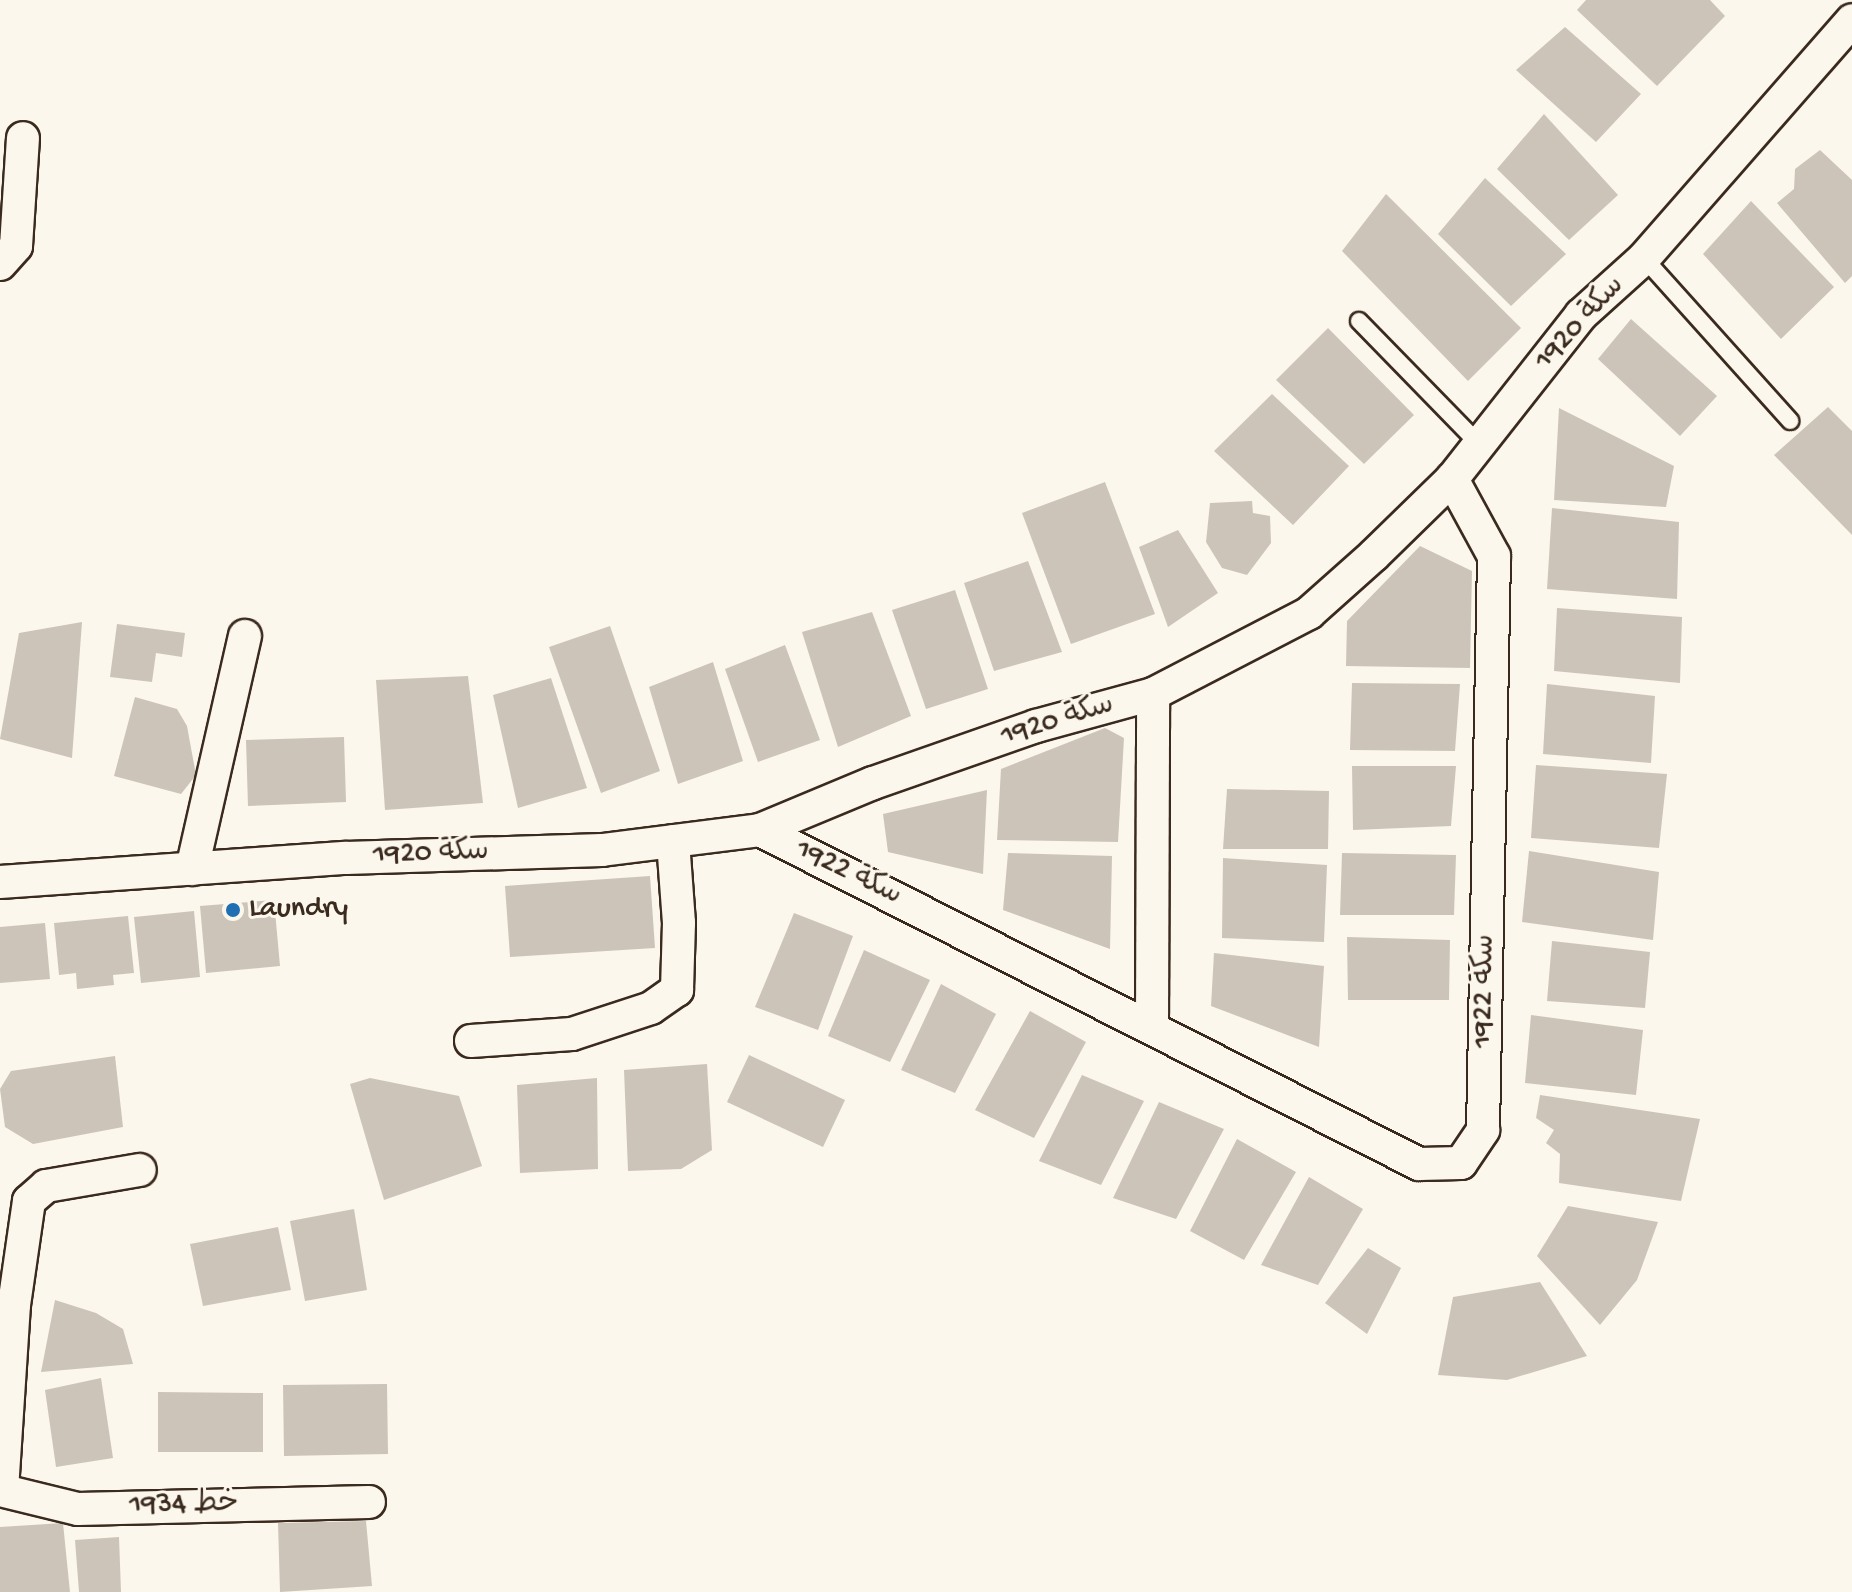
<!DOCTYPE html>
<html>
<head>
<meta charset="utf-8">
<style>
  body { margin:0 }
  #map { position:relative; width:1852px; height:1592px; overflow:hidden; background:#fbf7ec; font-family:"Gochi Hand","Playpen Sans Arabic",sans-serif }
  div>[style] { position:absolute }
  [style*='--x'] { left:calc(var(--x)*1px); top:calc(var(--y)*1px); width:calc(var(--w)*1px); rotate:calc(var(--a)*1deg) }
  .building>* { inset:0; background:#ccc4b9 }
  .roads { filter:drop-shadow(2px 0 #3b2a1e) drop-shadow(-2px 0 #3b2a1e) drop-shadow(0 2px #3b2a1e) drop-shadow(0 -2px #3b2a1e) }
  .lane>* { height:16px; margin:-8px; padding:0 8px; transform-origin:8px; border-radius:8px; background:#fbf7ec }
  .street>* { height:32px; margin:-16px; padding:0 16px; transform-origin:16px; border-radius:16px; background:#fbf7ec }
  .dots>* { width:22px; height:22px; translate:-50% -50%; box-sizing:border-box; border:4px solid #fbf7ec; border-radius:50% }
  span { translate:-50% -50%; white-space:nowrap; text-align:center; line-height:1.15; -webkit-text-stroke:6px #fbf7ec; paint-order:stroke }
  .street-label { font-size:30px; color:#3b2a1e }
  .poi-label { font-size:30px; color:#3b2a1e }
  .left { translate:0 -50%; text-align:left }
</style>
</head>
<body>
<div id="map">
  <div class="building">
    <i style="clip-path:polygon(1586px 0,1710px 0,1725px 16px,1657px 86px,1577px 10px)"></i>
    <i style="clip-path:polygon(1565px 27px,1641px 94px,1596px 142px,1516px 70px)"></i>
    <i style="clip-path:polygon(1544px 114px,1618px 195px,1569px 240px,1497px 169px)"></i>
    <i style="clip-path:polygon(1820px 150px,1852px 180px,1852px 276px,1845px 283px,1777px 203px,1794px 189px,1795px 169px)"></i>
    <i style="clip-path:polygon(1485px 178px,1566px 254px,1511px 306px,1438px 234px)"></i>
    <i style="clip-path:polygon(1386px 194px,1521px 328px,1468px 381px,1342px 251px)"></i>
    <i style="clip-path:polygon(1751px 201px,1834px 287px,1781px 339px,1703px 254px)"></i>
    <i style="clip-path:polygon(1631px 319px,1717px 396px,1680px 436px,1598px 359px)"></i>
    <i style="clip-path:polygon(1328px 328px,1414px 415px,1364px 464px,1276px 380px)"></i>
    <i style="clip-path:polygon(1272px 394px,1349px 466px,1293px 525px,1214px 451px)"></i>
    <i style="clip-path:polygon(1828px 407px,1852px 431px,1852px 535px,1774px 455px)"></i>
    <i style="clip-path:polygon(1559px 408px,1674px 466px,1666px 507px,1554px 500px)"></i>
    <i style="clip-path:polygon(1105px 482px,1155px 614px,1071px 644px,1022px 513px)"></i>
    <i style="clip-path:polygon(1252px 501px,1253px 513px,1270px 516px,1271px 543px,1247px 575px,1222px 568px,1206px 542px,1210px 503px)"></i>
    <i style="clip-path:polygon(1552px 508px,1679px 522px,1677px 599px,1547px 589px)"></i>
    <i style="clip-path:polygon(1178px 530px,1218px 593px,1168px 627px,1139px 547px)"></i>
    <i style="clip-path:polygon(1420px 546px,1472px 571px,1470px 668px,1346px 666px,1347px 621px)"></i>
    <i style="clip-path:polygon(1028px 561px,1062px 652px,994px 671px,964px 583px)"></i>
    <i style="clip-path:polygon(955px 590px,988px 689px,926px 709px,892px 610px)"></i>
    <i style="clip-path:polygon(1557px 608px,1682px 617px,1680px 683px,1554px 671px)"></i>
    <i style="clip-path:polygon(872px 612px,911px 716px,838px 747px,802px 632px)"></i>
    <i style="clip-path:polygon(82px 622px,72px 758px,0 739px,19px 633px)"></i>
    <i style="clip-path:polygon(117px 624px,185px 633px,182px 657px,156px 653px,152px 682px,110px 677px)"></i>
    <i style="clip-path:polygon(610px 626px,660px 771px,601px 793px,549px 647px)"></i>
    <i style="clip-path:polygon(785px 645px,820px 740px,758px 762px,725px 669px)"></i>
    <i style="clip-path:polygon(713px 662px,743px 761px,678px 784px,649px 687px)"></i>
    <i style="clip-path:polygon(468px 676px,483px 803px,385px 810px,376px 680px)"></i>
    <i style="clip-path:polygon(551px 678px,587px 788px,518px 808px,493px 695px)"></i>
    <i style="clip-path:polygon(1352px 683px,1460px 684px,1455px 751px,1350px 750px)"></i>
    <i style="clip-path:polygon(1547px 684px,1655px 696px,1651px 763px,1543px 754px)"></i>
    <i style="clip-path:polygon(135px 697px,177px 709px,187px 726px,196px 775px,181px 794px,114px 776px)"></i>
    <i style="clip-path:polygon(1105px 728px,1124px 738px,1118px 842px,997px 840px,1001px 769px)"></i>
    <i style="clip-path:polygon(344px 737px,346px 802px,248px 806px,246px 740px)"></i>
    <i style="clip-path:polygon(1536px 765px,1667px 774px,1659px 848px,1531px 838px)"></i>
    <i style="clip-path:polygon(1352px 766px,1456px 766px,1451px 826px,1353px 830px)"></i>
    <i style="clip-path:polygon(1227px 789px,1329px 791px,1328px 849px,1223px 849px)"></i>
    <i style="clip-path:polygon(987px 790px,983px 874px,888px 852px,883px 814px)"></i>
    <i style="clip-path:polygon(1529px 851px,1659px 872px,1653px 940px,1522px 922px)"></i>
    <i style="clip-path:polygon(1008px 853px,1112px 856px,1110px 949px,1003px 910px)"></i>
    <i style="clip-path:polygon(1342px 853px,1456px 855px,1454px 915px,1340px 915px)"></i>
    <i style="clip-path:polygon(1223px 858px,1327px 865px,1324px 942px,1222px 938px)"></i>
    <i style="clip-path:polygon(650px 876px,655px 948px,510px 957px,505px 886px)"></i>
    <i style="clip-path:polygon(274px 900px,280px 966px,206px 973px,200px 906px)"></i>
    <i style="clip-path:polygon(194px 911px,200px 977px,141px 983px,134px 917px)"></i>
    <i style="clip-path:polygon(794px 913px,853px 936px,818px 1030px,755px 1007px)"></i>
    <i style="clip-path:polygon(128px 916px,134px 973px,113px 975px,114px 985px,77px 989px,76px 973px,59px 975px,54px 923px)"></i>
    <i style="clip-path:polygon(45px 923px,50px 979px,0 983px,0 927px)"></i>
    <i style="clip-path:polygon(1347px 937px,1450px 940px,1449px 1000px,1348px 1000px)"></i>
    <i style="clip-path:polygon(1552px 941px,1650px 952px,1645px 1008px,1547px 1001px)"></i>
    <i style="clip-path:polygon(864px 950px,930px 980px,890px 1062px,828px 1036px)"></i>
    <i style="clip-path:polygon(1214px 953px,1324px 966px,1319px 1047px,1211px 1006px)"></i>
    <i style="clip-path:polygon(941px 984px,996px 1014px,955px 1093px,901px 1070px)"></i>
    <i style="clip-path:polygon(1030px 1011px,1086px 1042px,1034px 1138px,975px 1110px)"></i>
    <i style="clip-path:polygon(1531px 1015px,1643px 1030px,1636px 1095px,1525px 1083px)"></i>
    <i style="clip-path:polygon(749px 1055px,845px 1100px,823px 1147px,727px 1102px)"></i>
    <i style="clip-path:polygon(115px 1056px,123px 1127px,33px 1144px,5px 1127px,0 1089px,11px 1071px)"></i>
    <i style="clip-path:polygon(707px 1064px,712px 1150px,681px 1169px,628px 1171px,624px 1070px)"></i>
    <i style="clip-path:polygon(1082px 1075px,1144px 1101px,1101px 1185px,1039px 1161px)"></i>
    <i style="clip-path:polygon(370px 1078px,459px 1096px,482px 1166px,384px 1200px,350px 1084px)"></i>
    <i style="clip-path:polygon(597px 1078px,598px 1169px,520px 1173px,517px 1085px)"></i>
    <i style="clip-path:polygon(1540px 1095px,1700px 1119px,1681px 1201px,1559px 1183px,1560px 1154px,1546px 1143px,1554px 1130px,1536px 1118px)"></i>
    <i style="clip-path:polygon(1159px 1102px,1224px 1129px,1176px 1219px,1113px 1198px)"></i>
    <i style="clip-path:polygon(1237px 1139px,1296px 1172px,1244px 1260px,1190px 1231px)"></i>
    <i style="clip-path:polygon(1309px 1177px,1363px 1209px,1318px 1285px,1261px 1265px)"></i>
    <i style="clip-path:polygon(1568px 1206px,1658px 1222px,1637px 1280px,1600px 1325px,1537px 1256px)"></i>
    <i style="clip-path:polygon(354px 1209px,367px 1290px,305px 1301px,290px 1221px)"></i>
    <i style="clip-path:polygon(278px 1227px,291px 1290px,203px 1306px,190px 1244px)"></i>
    <i style="clip-path:polygon(1368px 1248px,1401px 1268px,1367px 1334px,1325px 1303px)"></i>
    <i style="clip-path:polygon(1540px 1282px,1587px 1356px,1507px 1380px,1438px 1375px,1453px 1297px)"></i>
    <i style="clip-path:polygon(55px 1300px,96px 1313px,123px 1329px,133px 1364px,41px 1372px)"></i>
    <i style="clip-path:polygon(101px 1378px,113px 1458px,56px 1467px,45px 1390px)"></i>
    <i style="clip-path:polygon(387px 1384px,388px 1454px,284px 1456px,283px 1385px)"></i>
    <i style="clip-path:polygon(158px 1392px,263px 1393px,263px 1452px,158px 1452px)"></i>
    <i style="clip-path:polygon(366px 1521px,372px 1586px,280px 1592px,278px 1523px)"></i>
    <i style="clip-path:polygon(63px 1523px,70px 1592px,0 1592px,0 1527px)"></i>
    <i style="clip-path:polygon(119px 1537px,121px 1592px,79px 1592px,75px 1540px)"></i>
  </div>
  <div class="roads">
    <div class="lane">
      <i style="--x:1644;--y:258;--w:219;--a:48.1"></i>
      <i style="--x:1359;--y:321;--w:172;--a:45.7"></i>
    </div>
    <div class="street">
      <i style="--x:0;--y:264;--w:24;--a:-48"></i>
      <i style="--x:16;--y:246;--w:108;--a:-86.3"></i>
      <i style="--x:760;--y:830;--w:739;--a:26.88"></i>
      <i style="--x:1419;--y:1164;--w:42;--a:-1.4"></i>
      <i style="--x:1461;--y:1163;--w:40;--a:-56"></i>
      <i style="--x:1483;--y:1130;--w:574;--a:-88.9"></i>
      <i style="--x:1494;--y:556;--w:88;--a:-118.6"></i>
      <i style="--x:192;--y:869;--w:239;--a:-77.2"></i>
      <i style="--x:0;--y:882;--w:347;--a:-4"></i>
      <i style="--x:346;--y:858;--w:256;--a:-1.8"></i>
      <i style="--x:602;--y:850;--w:159;--a:-7.2"></i>
      <i style="--x:760;--y:830;--w:122;--a:-22.6"></i>
      <i style="--x:873;--y:783;--w:173;--a:-19.3"></i>
      <i style="--x:1036;--y:726;--w:121;--a:-15.3"></i>
      <i style="--x:1153;--y:694;--w:176;--a:-27.4"></i>
      <i style="--x:1309;--y:613;--w:87;--a:-41.7"></i>
      <i style="--x:1374;--y:555;--w:109;--a:-44.3"></i>
      <i style="--x:1452;--y:479;--w:209;--a:-51.8"></i>
      <i style="--x:1581;--y:315;--w:85;--a:-42.1"></i>
      <i style="--x:1644;--y:258;--w:316;--a:-48.8"></i>
      <i style="--x:1152;--y:1024;--w:330;--a:-89.8"></i>
      <i style="--x:471;--y:1041;--w:101;--a:-4"></i>
      <i style="--x:572;--y:1034;--w:83;--a:-18.2"></i>
      <i style="--x:651;--y:1008;--w:32;--a:-35"></i>
      <i style="--x:677;--y:990;--w:67;--a:-88.3"></i>
      <i style="--x:679;--y:923;--w:82;--a:-94.2"></i>
      <i style="--x:0;--y:1490;--w:80;--a:13.7"></i>
      <i style="--x:78;--y:1509;--w:291;--a:-1.4"></i>
      <i style="--x:2;--y:1490;--w:185;--a:-86.3"></i>
      <i style="--x:14;--y:1305;--w:105;--a:-81.8"></i>
      <i style="--x:29;--y:1201;--w:23;--a:-41"></i>
      <i style="--x:46;--y:1186;--w:95;--a:-9.7"></i>
    </div>
  </div>
  <div class="dots">
    <i style="left:233px;top:910px;background:#1f6fb2"></i>
  </div>
  <div class="street-label">
    <span style="left:1581px;top:324px;rotate:-47deg">سكة 1920</span>
    <span style="left:1058px;top:722px;rotate:-17deg">سكة 1920</span>
    <span style="left:431px;top:855px;rotate:-2deg">سكة 1920</span>
    <span style="left:848px;top:874px;rotate:26deg">سكة 1922</span>
    <span style="left:1486px;top:991px;rotate:-89deg">سكة 1922</span>
    <span style="left:184px;top:1506px;rotate:-1deg">1934 خط</span>
  </div>
  <div class="poi-label">
    <span class="left" style="left:249px;top:910px">Laundry</span>
  </div>
</div>
</body>
</html>
